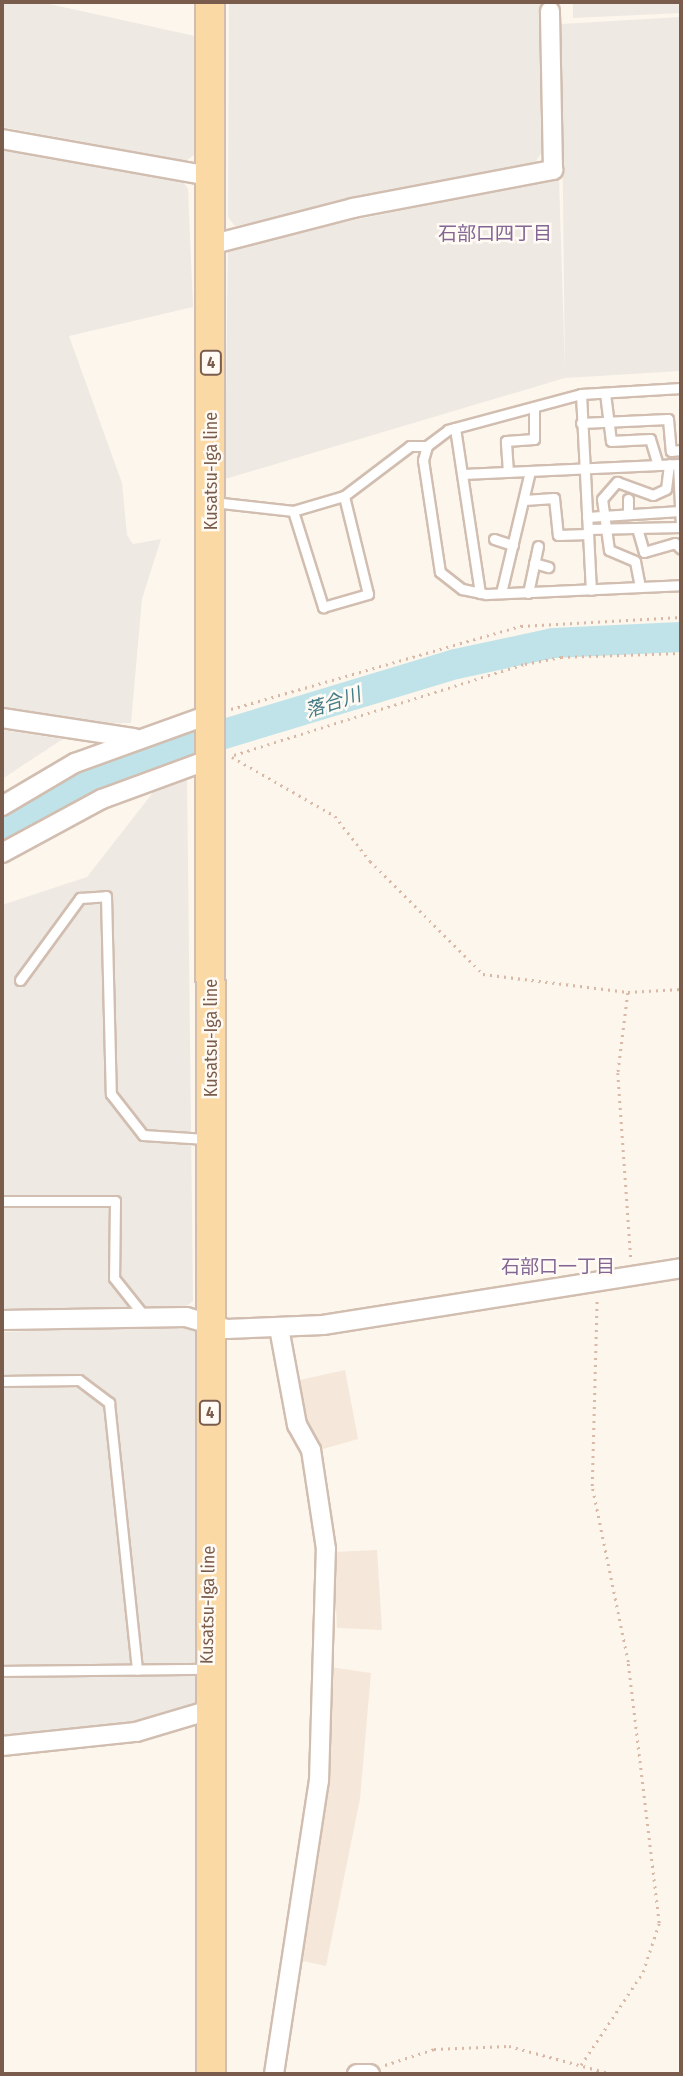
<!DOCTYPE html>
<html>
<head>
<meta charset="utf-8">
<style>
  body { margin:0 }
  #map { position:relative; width:683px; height:2076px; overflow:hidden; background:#fdf6ec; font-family:"Fira Sans Condensed","Noto Sans JP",sans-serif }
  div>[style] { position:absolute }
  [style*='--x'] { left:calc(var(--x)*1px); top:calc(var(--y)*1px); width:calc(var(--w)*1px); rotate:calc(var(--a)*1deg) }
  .residential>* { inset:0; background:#f5e8da }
  .industrial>* { inset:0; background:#efe9e4 }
  .river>* { height:30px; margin:-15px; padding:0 15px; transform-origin:15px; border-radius:15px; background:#bfe3e8 }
  .path>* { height:2.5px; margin-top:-1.25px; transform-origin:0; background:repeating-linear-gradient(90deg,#d9b8a5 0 2px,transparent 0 7px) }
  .roads { filter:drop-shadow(2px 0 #d1beb0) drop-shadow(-2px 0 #d1beb0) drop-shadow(0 2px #d1beb0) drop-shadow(0 -2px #d1beb0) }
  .service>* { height:9px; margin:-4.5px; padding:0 4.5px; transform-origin:4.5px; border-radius:4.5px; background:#fff }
  .minor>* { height:18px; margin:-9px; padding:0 9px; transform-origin:9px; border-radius:9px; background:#fff }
  .primary>* { height:28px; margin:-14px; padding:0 14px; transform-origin:14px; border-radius:14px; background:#fbd9a5 }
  span { translate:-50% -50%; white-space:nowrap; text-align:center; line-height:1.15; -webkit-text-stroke:5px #fffaf3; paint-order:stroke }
  .shield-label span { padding:2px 5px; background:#fffaf3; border:2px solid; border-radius:5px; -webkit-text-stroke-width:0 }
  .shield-label { font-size:16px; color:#7a5c4d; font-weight:700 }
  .street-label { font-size:18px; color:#7a5c4d }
  .neighbourhood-label { font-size:19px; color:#846695 }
  .water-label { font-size:19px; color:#437c86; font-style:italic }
  .frame { position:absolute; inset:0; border:4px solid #7a5c4d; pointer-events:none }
</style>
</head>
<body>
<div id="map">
  <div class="residential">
    <i style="clip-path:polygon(345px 1370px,358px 1439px,316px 1451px,300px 1416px,295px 1381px)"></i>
    <i style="clip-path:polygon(377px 1550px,382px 1630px,337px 1628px,333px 1552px)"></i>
    <i style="clip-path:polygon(330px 1667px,371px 1673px,360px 1799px,326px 1966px,298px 1960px)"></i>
  </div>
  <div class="industrial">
    <i style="clip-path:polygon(2px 2px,40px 2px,195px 36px,195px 154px,186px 161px,2px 127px)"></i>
    <i style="clip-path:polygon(229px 2px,551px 2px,540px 9px,541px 153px,534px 165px,235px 226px,228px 217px)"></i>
    <i style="clip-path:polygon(573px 2px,681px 2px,681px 13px,573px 18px)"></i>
    <i style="clip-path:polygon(681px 17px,681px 371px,565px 378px,225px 479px,228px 246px,559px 178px,565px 373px,561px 24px)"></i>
    <i style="clip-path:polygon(2px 149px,182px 180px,188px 189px,193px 307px,69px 336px,122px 483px,127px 535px,133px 544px,161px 539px,142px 599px,131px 723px,82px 724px,2px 710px)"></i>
    <i style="clip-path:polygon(2px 730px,63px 739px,2px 779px)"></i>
    <i style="clip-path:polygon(187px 778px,193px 1301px,185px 1307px,2px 1311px,2px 905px,87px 877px,158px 786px)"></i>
    <i style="clip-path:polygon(185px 1326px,197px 1328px,195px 1706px,126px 1725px,2px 1736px,2px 1332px)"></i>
  </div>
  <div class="river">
    <i style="--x:2;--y:829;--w:132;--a:-28.5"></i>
    <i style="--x:118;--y:766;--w:353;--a:-16.8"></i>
    <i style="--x:456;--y:664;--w:99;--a:-12.2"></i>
    <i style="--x:553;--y:643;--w:128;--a:-2.7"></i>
  </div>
  <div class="path">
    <i style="--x:231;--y:709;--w:302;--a:-16"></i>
    <i style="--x:521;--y:626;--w:160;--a:-3.2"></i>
    <i style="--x:234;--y:755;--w:305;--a:-17.4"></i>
    <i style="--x:525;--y:664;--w:37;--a:-11"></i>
    <i style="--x:561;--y:657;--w:120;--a:-1.9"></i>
    <i style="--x:232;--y:757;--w:119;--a:29.8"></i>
    <i style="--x:335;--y:816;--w:57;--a:52.1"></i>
    <i style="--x:370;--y:861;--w:160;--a:45"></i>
    <i style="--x:483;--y:974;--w:146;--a:7.1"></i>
    <i style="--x:628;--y:992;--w:53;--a:-3.2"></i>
    <i style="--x:628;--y:993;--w:81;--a:97.1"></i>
    <i style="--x:618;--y:1073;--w:185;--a:86"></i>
    <i style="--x:385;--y:2065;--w:52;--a:-18.1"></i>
    <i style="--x:434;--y:2049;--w:75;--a:-2.3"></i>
    <i style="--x:509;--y:2046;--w:107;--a:15.2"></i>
    <i style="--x:581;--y:2065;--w:112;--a:-56.3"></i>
    <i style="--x:643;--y:1972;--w:52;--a:-71.9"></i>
    <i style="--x:659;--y:1923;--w:263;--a:-96.8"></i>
    <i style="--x:628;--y:1662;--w:180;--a:-101.6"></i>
    <i style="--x:592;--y:1486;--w:188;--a:-88.5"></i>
  </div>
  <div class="roads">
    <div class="service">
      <i style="--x:681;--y:388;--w:100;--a:176.6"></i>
      <i style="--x:581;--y:394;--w:138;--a:164.9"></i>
      <i style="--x:448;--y:430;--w:26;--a:143"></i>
      <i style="--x:427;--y:446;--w:15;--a:106"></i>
      <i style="--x:423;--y:460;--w:113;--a:81.4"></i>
      <i style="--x:440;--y:572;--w:28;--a:38"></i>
      <i style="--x:462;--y:589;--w:25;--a:12"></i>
      <i style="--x:486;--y:594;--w:195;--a:-2.6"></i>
      <i style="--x:605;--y:393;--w:48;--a:82.9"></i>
      <i style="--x:611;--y:441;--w:39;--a:-3"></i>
      <i style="--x:650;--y:439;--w:27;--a:73"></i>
      <i style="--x:581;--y:394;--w:196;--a:87.1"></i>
      <i style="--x:581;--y:423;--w:87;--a:-2.6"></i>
      <i style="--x:668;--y:419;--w:32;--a:85"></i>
      <i style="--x:671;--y:451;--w:10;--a:-6"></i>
      <i style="--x:455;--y:428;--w:167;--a:81.4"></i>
      <i style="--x:508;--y:472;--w:31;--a:-94"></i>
      <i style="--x:506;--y:441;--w:28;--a:-4"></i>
      <i style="--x:534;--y:439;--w:32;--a:-90"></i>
      <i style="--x:463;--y:474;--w:218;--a:-2.6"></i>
      <i style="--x:524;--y:500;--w:30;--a:-4"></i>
      <i style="--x:554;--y:498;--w:37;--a:84"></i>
      <i style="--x:558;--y:535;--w:30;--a:-2"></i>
      <i style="--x:213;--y:502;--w:81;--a:6.4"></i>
      <i style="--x:293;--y:511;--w:53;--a:-16.4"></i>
      <i style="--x:344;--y:496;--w:83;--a:-37.1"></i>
      <i style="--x:410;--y:446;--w:17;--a:0"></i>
      <i style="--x:293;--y:511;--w:101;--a:72.6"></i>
      <i style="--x:323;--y:607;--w:47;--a:-16.1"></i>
      <i style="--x:368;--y:594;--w:101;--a:-103.8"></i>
      <i style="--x:628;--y:514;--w:15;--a:-90"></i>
      <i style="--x:587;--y:517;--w:93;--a:-3.7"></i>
      <i style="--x:637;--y:528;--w:25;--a:74"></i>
      <i style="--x:644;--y:552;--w:32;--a:-16"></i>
      <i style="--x:675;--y:543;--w:8;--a:45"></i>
      <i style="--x:588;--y:529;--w:93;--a:-1.2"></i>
      <i style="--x:681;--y:527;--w:63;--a:-92.7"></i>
      <i style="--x:494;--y:539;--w:20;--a:18"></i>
      <i style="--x:534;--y:563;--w:15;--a:16"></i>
      <i style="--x:640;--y:587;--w:26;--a:-101"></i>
      <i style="--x:635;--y:561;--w:28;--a:-157"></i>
      <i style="--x:609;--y:550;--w:51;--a:-97.8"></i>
      <i style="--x:602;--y:499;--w:23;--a:-49"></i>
      <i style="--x:617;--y:482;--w:38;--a:20"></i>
      <i style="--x:653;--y:495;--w:14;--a:-25"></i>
      <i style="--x:666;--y:489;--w:25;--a:-83"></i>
      <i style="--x:501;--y:593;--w:125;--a:-76.6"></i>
      <i style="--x:528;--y:593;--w:48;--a:-78"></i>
      <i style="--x:20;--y:980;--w:102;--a:-53.8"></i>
      <i style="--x:80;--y:898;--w:26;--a:-4"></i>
      <i style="--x:106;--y:896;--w:198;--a:88.6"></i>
      <i style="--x:111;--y:1094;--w:52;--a:52"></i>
      <i style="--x:143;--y:1135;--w:63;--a:3.6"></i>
      <i style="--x:2;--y:1201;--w:113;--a:0"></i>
      <i style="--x:115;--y:1201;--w:77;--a:90.7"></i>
      <i style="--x:114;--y:1278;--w:50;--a:51.5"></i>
      <i style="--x:2;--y:1381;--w:77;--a:-0.7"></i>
      <i style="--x:79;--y:1380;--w:38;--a:37"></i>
      <i style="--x:109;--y:1403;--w:268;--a:84"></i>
      <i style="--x:2;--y:1671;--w:204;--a:-0.6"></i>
    </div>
    <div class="minor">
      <i style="--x:2;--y:139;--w:211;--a:10.1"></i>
      <i style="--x:210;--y:245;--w:148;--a:-14.5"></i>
      <i style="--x:353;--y:208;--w:204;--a:-10.8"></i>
      <i style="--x:553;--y:170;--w:159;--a:-91.1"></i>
      <i style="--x:2;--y:718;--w:134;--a:8.6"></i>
      <i style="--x:2;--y:806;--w:85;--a:-30.5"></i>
      <i style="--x:75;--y:763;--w:145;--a:-19.8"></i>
      <i style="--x:2;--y:853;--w:114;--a:-28.4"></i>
      <i style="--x:102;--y:799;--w:116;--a:-20.2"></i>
      <i style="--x:2;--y:1320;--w:184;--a:-0.9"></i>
      <i style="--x:186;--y:1317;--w:43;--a:16.3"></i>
      <i style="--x:227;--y:1329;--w:96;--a:-2.4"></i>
      <i style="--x:323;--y:1325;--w:363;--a:-9"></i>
      <i style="--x:2;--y:1746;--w:135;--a:-6"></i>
      <i style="--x:136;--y:1732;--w:74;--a:-16.5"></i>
      <i style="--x:274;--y:2074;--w:296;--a:-81.3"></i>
      <i style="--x:319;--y:1781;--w:232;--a:-88.3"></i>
      <i style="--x:326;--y:1549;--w:100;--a:-98.6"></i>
      <i style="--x:311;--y:1450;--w:29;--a:-119"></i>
      <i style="--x:297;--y:1425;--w:99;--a:-100.5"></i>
      <i style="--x:357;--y:2074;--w:13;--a:0"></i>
    </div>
    <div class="primary">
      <i style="--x:210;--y:2;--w:2072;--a:89.97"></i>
    </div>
  </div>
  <div class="shield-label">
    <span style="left:211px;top:363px">4</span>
    <span style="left:210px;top:1413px">4</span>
  </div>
  <div class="street-label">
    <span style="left:211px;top:471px;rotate:-90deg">Kusatsu-Iga line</span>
    <span style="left:211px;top:1038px;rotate:-90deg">Kusatsu-Iga line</span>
    <span style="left:208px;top:1605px;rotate:-89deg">Kusatsu-Iga line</span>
  </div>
  <div class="neighbourhood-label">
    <span style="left:495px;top:234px">石部口四丁目</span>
    <span style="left:558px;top:1267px">石部口一丁目</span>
  </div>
  <div class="water-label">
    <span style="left:333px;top:703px;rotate:-18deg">落合川</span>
  </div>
  <div class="frame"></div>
</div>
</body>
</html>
